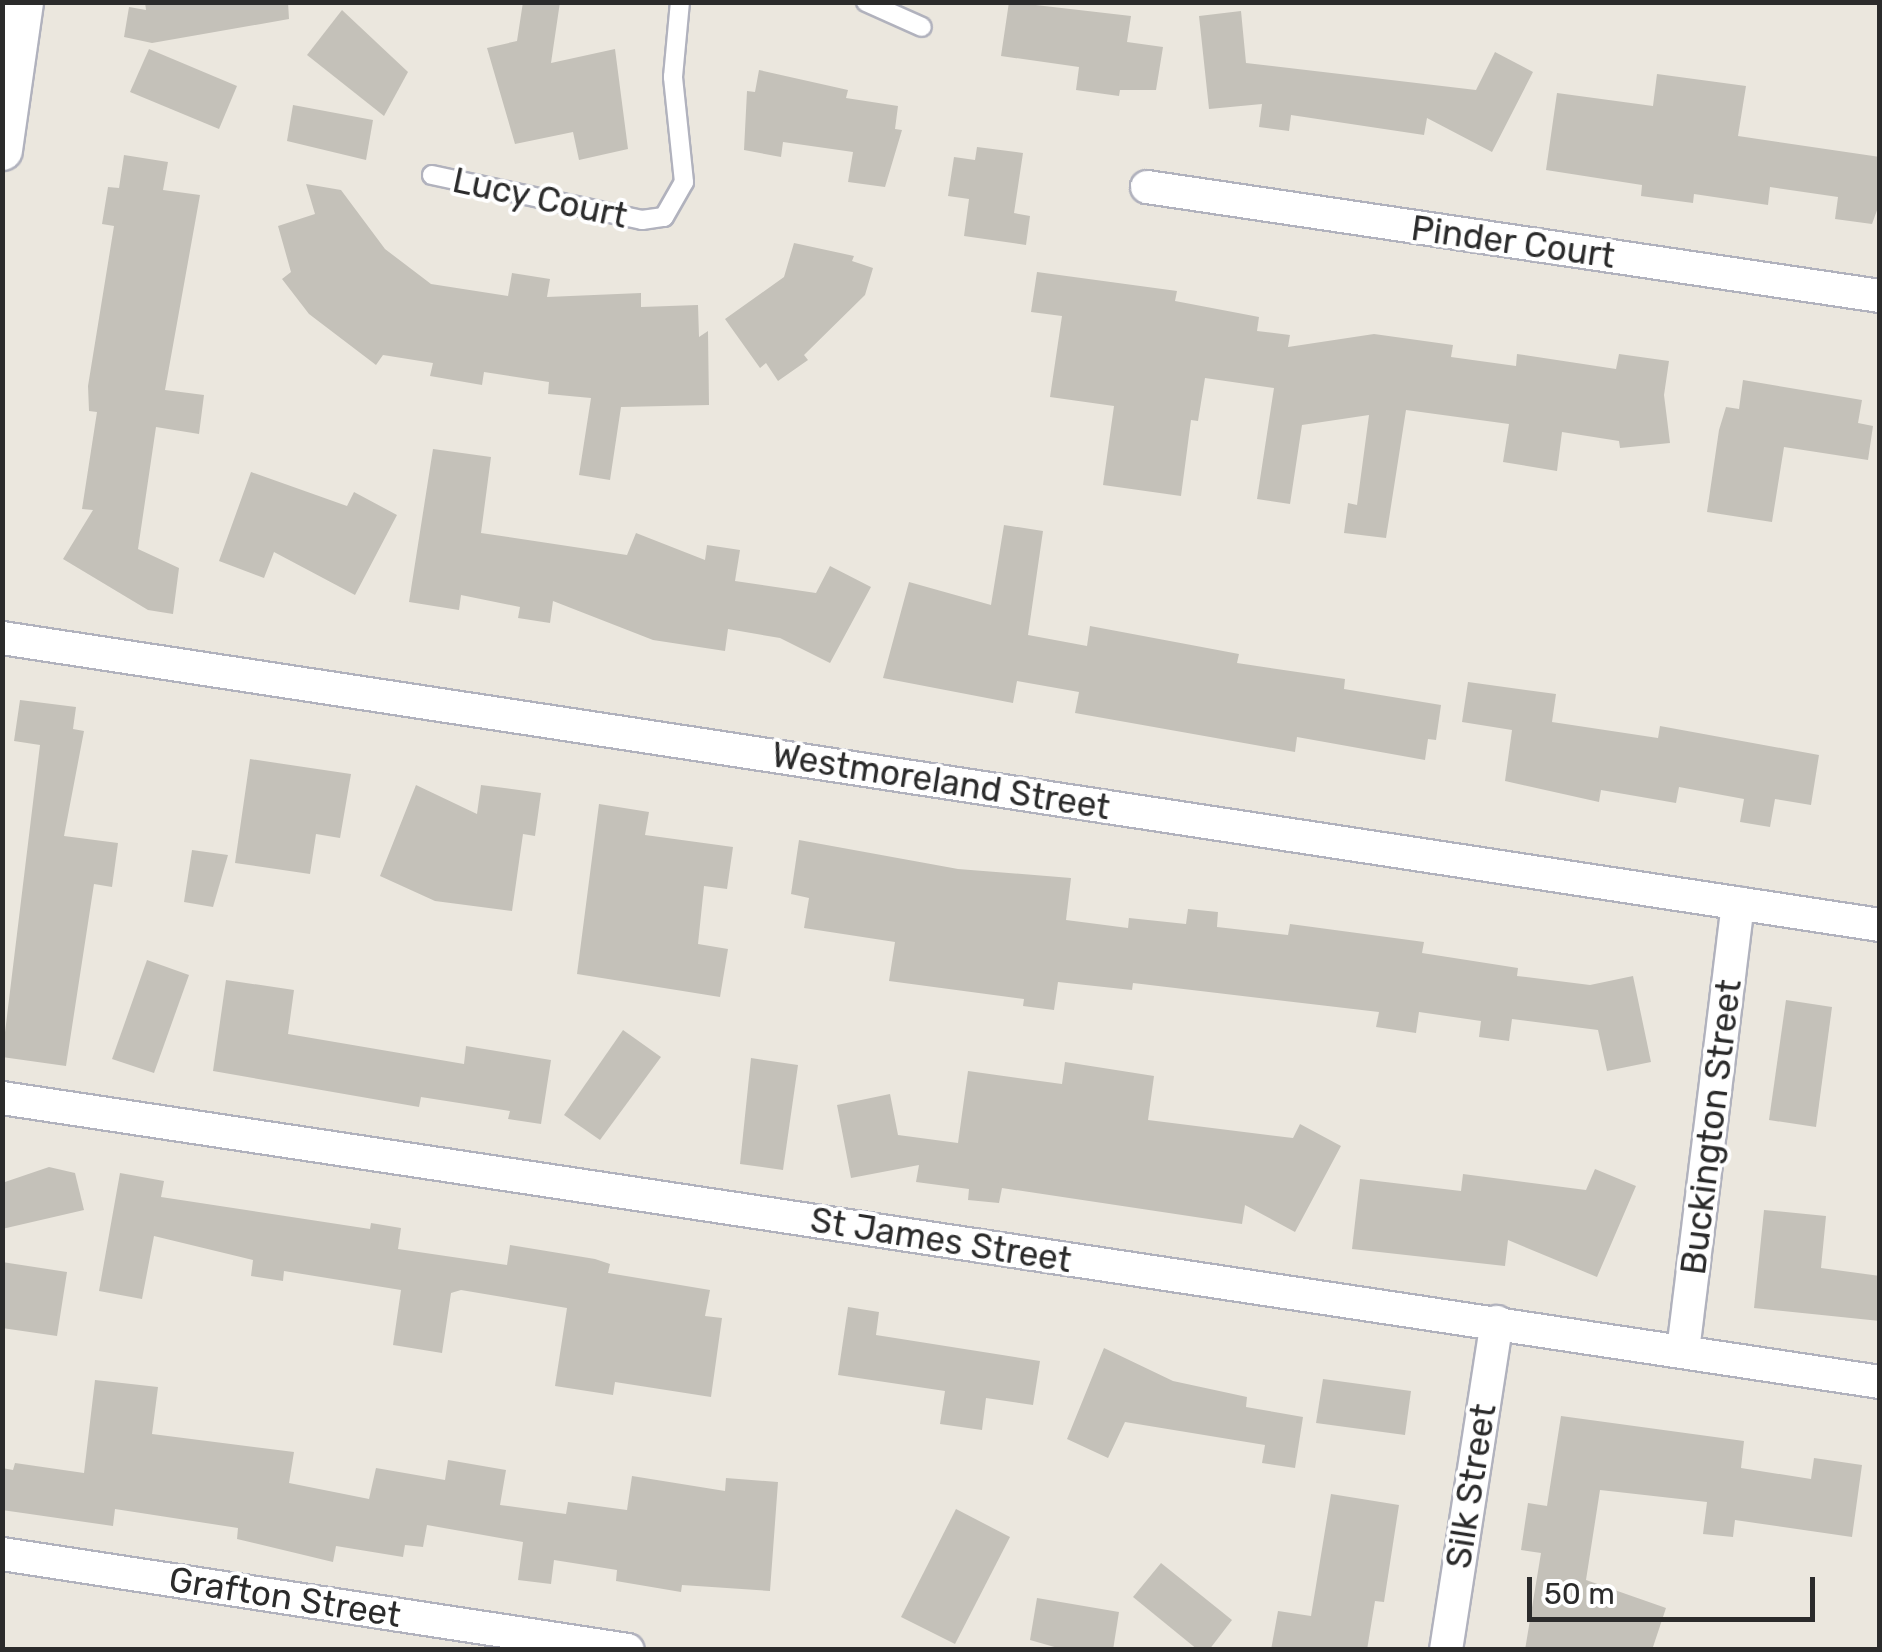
<!DOCTYPE html>
<html>
<head>
<meta charset="utf-8">
<style>
  body { margin:0 }
  #map { position:relative; width:1882px; height:1652px; overflow:hidden; background:#ebe7de; font-family:Rubik,sans-serif }
  div>[style] { position:absolute }
  [style*='--x'] { left:calc(var(--x)*1px); top:calc(var(--y)*1px); width:calc(var(--w)*1px); rotate:calc(var(--a)*1deg) }
  .building>* { inset:0; background:#c4c1b9 }
  .roads { filter:drop-shadow(2px 0 #b1b2bd) drop-shadow(-2px 0 #b1b2bd) drop-shadow(0 2px #b1b2bd) drop-shadow(0 -2px #b1b2bd) }
  .service>* { height:18px; margin:-9px; padding:0 9px; transform-origin:9px; border-radius:9px; background:#fff }
  .minor>* { height:32px; margin:-16px; padding:0 16px; transform-origin:16px; border-radius:16px; background:#fff }
  .tertiary>* { height:40px; margin:-20px; padding:0 20px; transform-origin:20px; border-radius:20px; background:#fff }
  span { translate:-50% -50%; white-space:nowrap; text-align:center; line-height:1.15; -webkit-text-stroke:8px #fff; paint-order:stroke }
  .street-label { font-size:35px; color:#2b2b2b }
  .frame { position:absolute; inset:0; border:5px solid #2b2b2b; pointer-events:none }
  .scale { position:absolute; left:1527px; top:1577px; width:288px; height:45px; box-sizing:border-box; border:5px solid #2b2b2b; border-top:0; padding-left:12px; font-size:30px; line-height:35px; white-space:nowrap; color:#2b2b2b; -webkit-text-stroke:8px #fff; paint-order:stroke }
</style>
</head>
<body>
<div id="map">
  <div class="building">
    <i style="clip-path:polygon(145px 2px,288px 2px,289px 19px,152px 43px,124px 37px,129px 7px,146px 10px)"></i>
    <i style="clip-path:polygon(523px 2px,560px 2px,551px 63px,615px 49px,628px 149px,579px 160px,573px 132px,515px 144px,487px 48px,517px 41px)"></i>
    <i style="clip-path:polygon(1009px 2px,1131px 16px,1127px 42px,1163px 47px,1156px 90px,1120px 90px,1119px 96px,1076px 90px,1079px 67px,1001px 56px)"></i>
    <i style="clip-path:polygon(342px 10px,408px 72px,384px 116px,307px 55px)"></i>
    <i style="clip-path:polygon(1241px 11px,1246px 63px,1476px 90px,1495px 52px,1533px 72px,1492px 152px,1427px 118px,1424px 135px,1291px 115px,1289px 131px,1259px 127px,1262px 104px,1209px 109px,1199px 16px)"></i>
    <i style="clip-path:polygon(149px 49px,237px 86px,219px 129px,130px 92px)"></i>
    <i style="clip-path:polygon(759px 70px,848px 90px,846px 98px,898px 106px,895px 129px,902px 130px,885px 187px,848px 182px,853px 152px,783px 142px,781px 157px,744px 150px,747px 91px,755px 92px)"></i>
    <i style="clip-path:polygon(1657px 74px,1746px 86px,1738px 136px,1880px 157px,1880px 202px,1872px 224px,1835px 219px,1838px 197px,1770px 187px,1768px 205px,1694px 194px,1693px 203px,1641px 196px,1642px 185px,1546px 170px,1557px 93px,1653px 106px)"></i>
    <i style="clip-path:polygon(293px 105px,373px 120px,366px 160px,287px 141px)"></i>
    <i style="clip-path:polygon(977px 147px,1023px 153px,1014px 213px,1030px 216px,1026px 245px,964px 236px,969px 199px,948px 196px,954px 157px,975px 160px)"></i>
    <i style="clip-path:polygon(124px 155px,168px 162px,163px 190px,200px 195px,165px 390px,204px 395px,199px 434px,156px 427px,138px 549px,179px 568px,173px 614px,148px 610px,63px 559px,93px 510px,82px 509px,97px 412px,89px 411px,88px 386px,114px 226px,102px 224px,108px 187px,119px 188px)"></i>
    <i style="clip-path:polygon(306px 184px,341px 190px,385px 249px,431px 284px,508px 296px,512px 273px,550px 279px,547px 297px,641px 293px,641px 307px,698px 305px,699px 337px,708px 331px,709px 405px,621px 407px,610px 480px,579px 475px,591px 398px,548px 394px,549px 382px,484px 372px,482px 385px,430px 376px,433px 363px,383px 355px,376px 365px,309px 314px,282px 279px,291px 272px,278px 226px,315px 214px)"></i>
    <i style="clip-path:polygon(794px 243px,854px 256px,852px 261px,873px 268px,865px 295px,804px 355px,808px 360px,778px 381px,766px 363px,760px 368px,725px 319px,784px 277px)"></i>
    <i style="clip-path:polygon(1037px 272px,1177px 291px,1175px 301px,1259px 317px,1257px 331px,1290px 335px,1288px 347px,1374px 334px,1453px 345px,1451px 357px,1516px 366px,1517px 354px,1616px 369px,1619px 354px,1669px 361px,1664px 395px,1670px 443px,1620px 448px,1619px 441px,1562px 432px,1557px 471px,1503px 462px,1509px 424px,1406px 410px,1386px 538px,1344px 533px,1348px 503px,1357px 505px,1369px 415px,1302px 425px,1290px 504px,1257px 499px,1274px 388px,1205px 378px,1198px 421px,1191px 420px,1181px 496px,1103px 485px,1114px 406px,1050px 397px,1062px 316px,1031px 312px)"></i>
    <i style="clip-path:polygon(1743px 380px,1862px 400px,1858px 423px,1873px 426px,1868px 460px,1784px 447px,1772px 522px,1707px 512px,1719px 430px,1726px 407px,1739px 409px)"></i>
    <i style="clip-path:polygon(433px 449px,491px 457px,481px 533px,627px 555px,636px 533px,705px 560px,707px 545px,740px 550px,735px 581px,816px 593px,830px 566px,871px 587px,830px 663px,780px 638px,728px 629px,725px 651px,653px 640px,553px 601px,550px 623px,518px 618px,520px 607px,461px 595px,459px 610px,409px 602px)"></i>
    <i style="clip-path:polygon(251px 472px,347px 506px,354px 492px,397px 515px,355px 595px,274px 552px,264px 578px,219px 561px)"></i>
    <i style="clip-path:polygon(1004px 525px,1043px 531px,1028px 635px,1087px 646px,1090px 626px,1239px 654px,1237px 663px,1345px 679px,1344px 689px,1441px 705px,1436px 740px,1428px 739px,1425px 760px,1297px 737px,1295px 752px,1075px 713px,1079px 692px,1017px 681px,1013px 703px,883px 678px,909px 582px,991px 605px)"></i>
    <i style="clip-path:polygon(1468px 682px,1556px 694px,1552px 722px,1658px 738px,1660px 726px,1819px 755px,1811px 805px,1775px 799px,1770px 827px,1740px 822px,1744px 799px,1679px 787px,1676px 803px,1601px 790px,1599px 802px,1505px 781px,1512px 730px,1462px 722px)"></i>
    <i style="clip-path:polygon(20px 700px,76px 707px,73px 729px,84px 731px,64px 836px,118px 843px,112px 887px,94px 884px,66px 1066px,2px 1057px,40px 745px,14px 741px)"></i>
    <i style="clip-path:polygon(250px 759px,351px 774px,340px 838px,316px 834px,310px 874px,235px 863px)"></i>
    <i style="clip-path:polygon(416px 785px,477px 814px,481px 785px,541px 793px,535px 836px,523px 834px,512px 911px,435px 901px,380px 876px)"></i>
    <i style="clip-path:polygon(599px 804px,649px 812px,645px 835px,733px 847px,727px 889px,704px 886px,698px 944px,728px 949px,720px 997px,577px 974px)"></i>
    <i style="clip-path:polygon(799px 840px,958px 869px,1071px 878px,1066px 920px,1128px 928px,1129px 918px,1186px 924px,1188px 909px,1218px 912px,1217px 927px,1288px 935px,1290px 924px,1424px 942px,1422px 953px,1518px 968px,1517px 976px,1590px 985px,1633px 976px,1651px 1062px,1607px 1071px,1598px 1030px,1512px 1019px,1509px 1041px,1479px 1037px,1481px 1021px,1419px 1012px,1416px 1033px,1376px 1027px,1379px 1012px,1133px 983px,1132px 990px,1058px 982px,1054px 1010px,1023px 1006px,1024px 999px,889px 981px,895px 942px,804px 928px,809px 898px,791px 894px)"></i>
    <i style="clip-path:polygon(192px 850px,228px 855px,213px 907px,184px 902px)"></i>
    <i style="clip-path:polygon(147px 960px,189px 975px,154px 1073px,112px 1059px)"></i>
    <i style="clip-path:polygon(226px 980px,294px 990px,288px 1034px,464px 1064px,466px 1046px,551px 1060px,541px 1124px,508px 1119px,510px 1111px,421px 1097px,419px 1107px,213px 1071px)"></i>
    <i style="clip-path:polygon(1786px 1000px,1832px 1007px,1816px 1127px,1769px 1120px)"></i>
    <i style="clip-path:polygon(623px 1030px,661px 1057px,600px 1140px,564px 1115px)"></i>
    <i style="clip-path:polygon(751px 1058px,798px 1065px,783px 1170px,740px 1164px)"></i>
    <i style="clip-path:polygon(1065px 1062px,1154px 1076px,1148px 1120px,1293px 1138px,1300px 1124px,1341px 1146px,1295px 1232px,1245px 1205px,1242px 1224px,1002px 1188px,999px 1203px,968px 1200px,969px 1189px,916px 1182px,919px 1165px,851px 1178px,837px 1105px,890px 1094px,898px 1135px,958px 1143px,968px 1071px,1062px 1084px)"></i>
    <i style="clip-path:polygon(49px 1167px,75px 1173px,84px 1210px,2px 1229px,2px 1183px)"></i>
    <i style="clip-path:polygon(1595px 1169px,1636px 1186px,1597px 1277px,1508px 1240px,1505px 1266px,1352px 1249px,1360px 1179px,1461px 1191px,1463px 1174px,1586px 1190px)"></i>
    <i style="clip-path:polygon(120px 1173px,164px 1181px,161px 1197px,370px 1229px,371px 1223px,401px 1228px,398px 1249px,507px 1265px,510px 1245px,595px 1259px,610px 1264px,608px 1273px,710px 1290px,705px 1316px,722px 1318px,711px 1397px,615px 1382px,613px 1395px,555px 1386px,567px 1308px,461px 1290px,451px 1293px,442px 1353px,393px 1345px,401px 1290px,284px 1271px,283px 1281px,251px 1276px,253px 1260px,154px 1236px,142px 1299px,99px 1291px)"></i>
    <i style="clip-path:polygon(1764px 1210px,1826px 1216px,1821px 1268px,1880px 1276px,1880px 1321px,1754px 1308px)"></i>
    <i style="clip-path:polygon(2px 1262px,67px 1272px,57px 1336px,2px 1328px)"></i>
    <i style="clip-path:polygon(848px 1307px,879px 1312px,876px 1335px,1040px 1361px,1033px 1405px,986px 1398px,982px 1430px,940px 1424px,945px 1391px,838px 1375px)"></i>
    <i style="clip-path:polygon(1104px 1348px,1173px 1381px,1247px 1397px,1246px 1407px,1303px 1417px,1295px 1468px,1262px 1463px,1265px 1445px,1125px 1422px,1108px 1458px,1067px 1439px)"></i>
    <i style="clip-path:polygon(1323px 1379px,1411px 1391px,1405px 1435px,1316px 1423px)"></i>
    <i style="clip-path:polygon(95px 1380px,158px 1387px,152px 1434px,294px 1452px,289px 1483px,369px 1499px,376px 1468px,445px 1480px,448px 1460px,506px 1470px,500px 1505px,566px 1514px,568px 1502px,627px 1510px,632px 1476px,725px 1491px,726px 1478px,778px 1482px,770px 1591px,682px 1585px,681px 1592px,616px 1581px,617px 1570px,554px 1560px,551px 1584px,518px 1580px,523px 1542px,427px 1525px,423px 1547px,405px 1545px,403px 1557px,336px 1546px,333px 1562px,237px 1539px,238px 1528px,115px 1509px,113px 1526px,2px 1510px,2px 1468px,13px 1470px,15px 1463px,84px 1473px)"></i>
    <i style="clip-path:polygon(1561px 1416px,1744px 1441px,1741px 1468px,1811px 1479px,1814px 1458px,1862px 1465px,1852px 1537px,1735px 1520px,1733px 1537px,1703px 1534px,1707px 1502px,1600px 1490px,1586px 1580px,1666px 1608px,1652px 1650px,1525px 1650px,1541px 1553px,1521px 1550px,1528px 1503px,1547px 1506px)"></i>
    <i style="clip-path:polygon(1331px 1494px,1399px 1505px,1384px 1602px,1375px 1601px,1367px 1650px,1271px 1650px,1278px 1611px,1311px 1616px)"></i>
    <i style="clip-path:polygon(956px 1509px,1010px 1537px,955px 1644px,901px 1617px)"></i>
    <i style="clip-path:polygon(1161px 1563px,1232px 1620px,1209px 1650px,1198px 1650px,1133px 1597px)"></i>
    <i style="clip-path:polygon(1037px 1598px,1119px 1612px,1113px 1650px,1065px 1650px,1030px 1640px)"></i>
  </div>
  <div class="roads">
    <div class="service">
      <i style="--x:866;--y:2;--w:61;--a:24.1"></i>
      <i style="--x:432;--y:175;--w:215;--a:12.1"></i>
      <i style="--x:642;--y:220;--w:22;--a:-8"></i>
      <i style="--x:664;--y:217;--w:40;--a:-60.3"></i>
      <i style="--x:684;--y:182;--w:106;--a:-96"></i>
      <i style="--x:673;--y:77;--w:75;--a:-84.7"></i>
    </div>
    <div class="minor">
      <i style="--x:1147;--y:187;--w:741;--a:8.46"></i>
      <i style="--x:2;--y:638;--w:1900;--a:8.69"></i>
      <i style="--x:2;--y:1098;--w:1899;--a:8.6"></i>
      <i style="--x:1683;--y:1351;--w:451;--a:-83"></i>
      <i style="--x:2;--y:1554;--w:633;--a:8.72"></i>
      <i style="--x:1446;--y:1650;--w:332;--a:-81.2"></i>
    </div>
    <div class="tertiary">
      <i style="--x:2;--y:150;--w:149;--a:-81.9"></i>
    </div>
  </div>
  <div class="street-label">
    <span style="left:540px;top:198px;rotate:12deg">Lucy Court</span>
    <span style="left:1513px;top:242px;rotate:8deg">Pinder Court</span>
    <span style="left:941px;top:781px;rotate:9deg">Westmoreland Street</span>
    <span style="left:1711px;top:1127px;rotate:-83deg">Buckington Street</span>
    <span style="left:941px;top:1240px;rotate:9deg">St James Street</span>
    <span style="left:1471px;top:1486px;rotate:-81deg">Silk Street</span>
    <span style="left:285px;top:1597px;rotate:9deg">Grafton Street</span>
  </div>
  <div class="frame"></div>
  <div class="scale">50 m</div>
</div>
</body>
</html>
